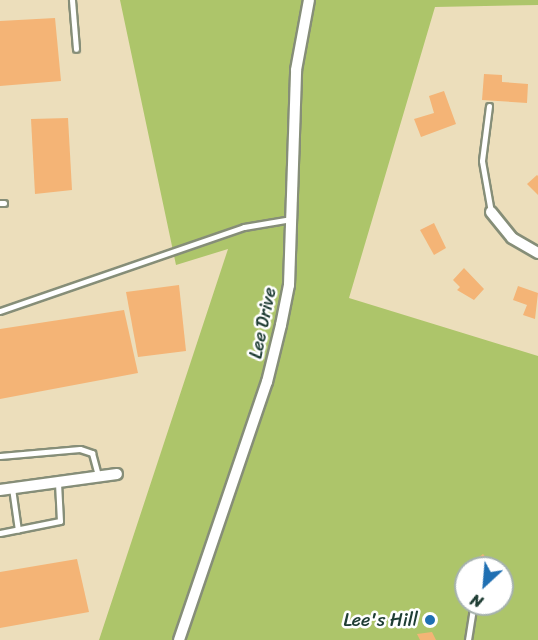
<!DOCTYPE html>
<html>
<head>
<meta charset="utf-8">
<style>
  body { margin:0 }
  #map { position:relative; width:538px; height:640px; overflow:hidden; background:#ecdebb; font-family:Sriracha,sans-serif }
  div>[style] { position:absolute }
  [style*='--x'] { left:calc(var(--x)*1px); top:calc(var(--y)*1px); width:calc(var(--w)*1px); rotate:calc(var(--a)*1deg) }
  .green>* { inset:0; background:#adc56a }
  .building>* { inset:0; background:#f4b476 }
  .roads { filter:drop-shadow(2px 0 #868e78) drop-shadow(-2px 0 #868e78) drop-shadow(0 2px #868e78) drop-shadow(0 -2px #868e78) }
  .lane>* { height:5px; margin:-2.5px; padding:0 2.5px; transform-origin:2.5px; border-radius:2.5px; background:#fff }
  .street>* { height:10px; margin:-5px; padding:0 5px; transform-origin:5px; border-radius:5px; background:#fff }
  .dots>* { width:16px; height:16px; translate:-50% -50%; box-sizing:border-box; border:3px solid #fff; border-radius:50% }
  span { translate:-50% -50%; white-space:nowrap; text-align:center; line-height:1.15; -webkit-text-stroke:5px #fff; paint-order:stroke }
  .street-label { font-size:18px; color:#1f3d34 }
  .poi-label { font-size:18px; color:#1f3d34 }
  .right { translate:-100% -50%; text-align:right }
  .north { position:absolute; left:454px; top:556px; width:60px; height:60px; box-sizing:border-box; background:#fff; border:2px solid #a5b1ae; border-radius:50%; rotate:206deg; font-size:16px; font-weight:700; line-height:24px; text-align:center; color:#1f3d34 }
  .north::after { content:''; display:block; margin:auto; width:21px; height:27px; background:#1f6fb2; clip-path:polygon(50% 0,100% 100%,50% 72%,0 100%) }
</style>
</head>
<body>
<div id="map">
  <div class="green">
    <i style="clip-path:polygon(evenodd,120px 0,538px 0,538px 5px,435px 7px,349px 298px,538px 356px,538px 640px,99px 640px,228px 249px,176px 265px,120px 0,466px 568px,502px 568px,502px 604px,466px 604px,466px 568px)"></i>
  </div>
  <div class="building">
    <i style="clip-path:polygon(55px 18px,61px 81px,0 86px,0 21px)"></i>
    <i style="clip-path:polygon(484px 74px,502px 75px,502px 82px,528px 84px,527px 103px,482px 100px)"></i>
    <i style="clip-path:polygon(444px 91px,456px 124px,421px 137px,414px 119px,434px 113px,429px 96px)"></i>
    <i style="clip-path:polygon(68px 118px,72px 190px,35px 194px,31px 119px)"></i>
    <i style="clip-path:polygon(537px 175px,538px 176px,538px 195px,527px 184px)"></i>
    <i style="clip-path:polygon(434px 223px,446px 248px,434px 255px,420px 230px)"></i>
    <i style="clip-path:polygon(464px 268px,484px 289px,474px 300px,457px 290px,460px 287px,453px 280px)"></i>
    <i style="clip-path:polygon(179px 285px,186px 351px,138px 357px,126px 292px)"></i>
    <i style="clip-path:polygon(518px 286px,538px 293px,535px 319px,523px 315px,527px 305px,513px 300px)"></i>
    <i style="clip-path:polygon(124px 310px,138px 373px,0 399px,0 329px)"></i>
    <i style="clip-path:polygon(483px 554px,494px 568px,466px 568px,466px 577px,461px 571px)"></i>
    <i style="clip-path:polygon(77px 559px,89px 612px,0 628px,0 572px)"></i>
    <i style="clip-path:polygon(432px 632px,436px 640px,420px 640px,417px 634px)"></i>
  </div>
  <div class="roads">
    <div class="lane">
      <i style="--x:72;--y:0;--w:49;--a:85.3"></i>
      <i style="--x:489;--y:106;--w:55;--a:97.3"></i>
      <i style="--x:482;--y:161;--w:52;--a:80"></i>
      <i style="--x:0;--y:203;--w:4;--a:0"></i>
      <i style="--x:0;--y:311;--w:258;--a:-19"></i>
      <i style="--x:244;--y:227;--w:48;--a:-9.7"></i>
      <i style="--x:0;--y:456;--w:80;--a:-5"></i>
      <i style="--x:80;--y:449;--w:13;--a:18"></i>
      <i style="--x:92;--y:453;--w:24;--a:75"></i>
      <i style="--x:12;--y:488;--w:42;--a:81.9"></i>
      <i style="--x:0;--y:533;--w:61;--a:-11.3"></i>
      <i style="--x:60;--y:521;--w:39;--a:-93"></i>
      <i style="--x:468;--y:640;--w:36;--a:-81"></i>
    </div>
    <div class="street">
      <i style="--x:491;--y:212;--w:33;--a:51"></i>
      <i style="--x:512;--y:238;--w:30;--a:30"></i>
      <i style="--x:0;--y:490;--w:118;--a:-7.8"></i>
      <i style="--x:179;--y:640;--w:273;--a:-71.2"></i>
      <i style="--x:267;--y:382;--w:59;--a:-76.2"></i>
      <i style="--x:281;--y:325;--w:41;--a:-78.7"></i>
      <i style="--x:289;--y:285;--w:215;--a:-88.1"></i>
      <i style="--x:296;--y:70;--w:71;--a:-79.5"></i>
    </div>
  </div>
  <div class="dots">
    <i style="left:430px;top:620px;background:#1f6fb2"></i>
  </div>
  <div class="street-label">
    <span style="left:263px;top:323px;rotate:-78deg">Lee Drive</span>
  </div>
  <div class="poi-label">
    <span class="right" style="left:418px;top:620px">Lee's Hill</span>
  </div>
  <div class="north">N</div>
</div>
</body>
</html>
